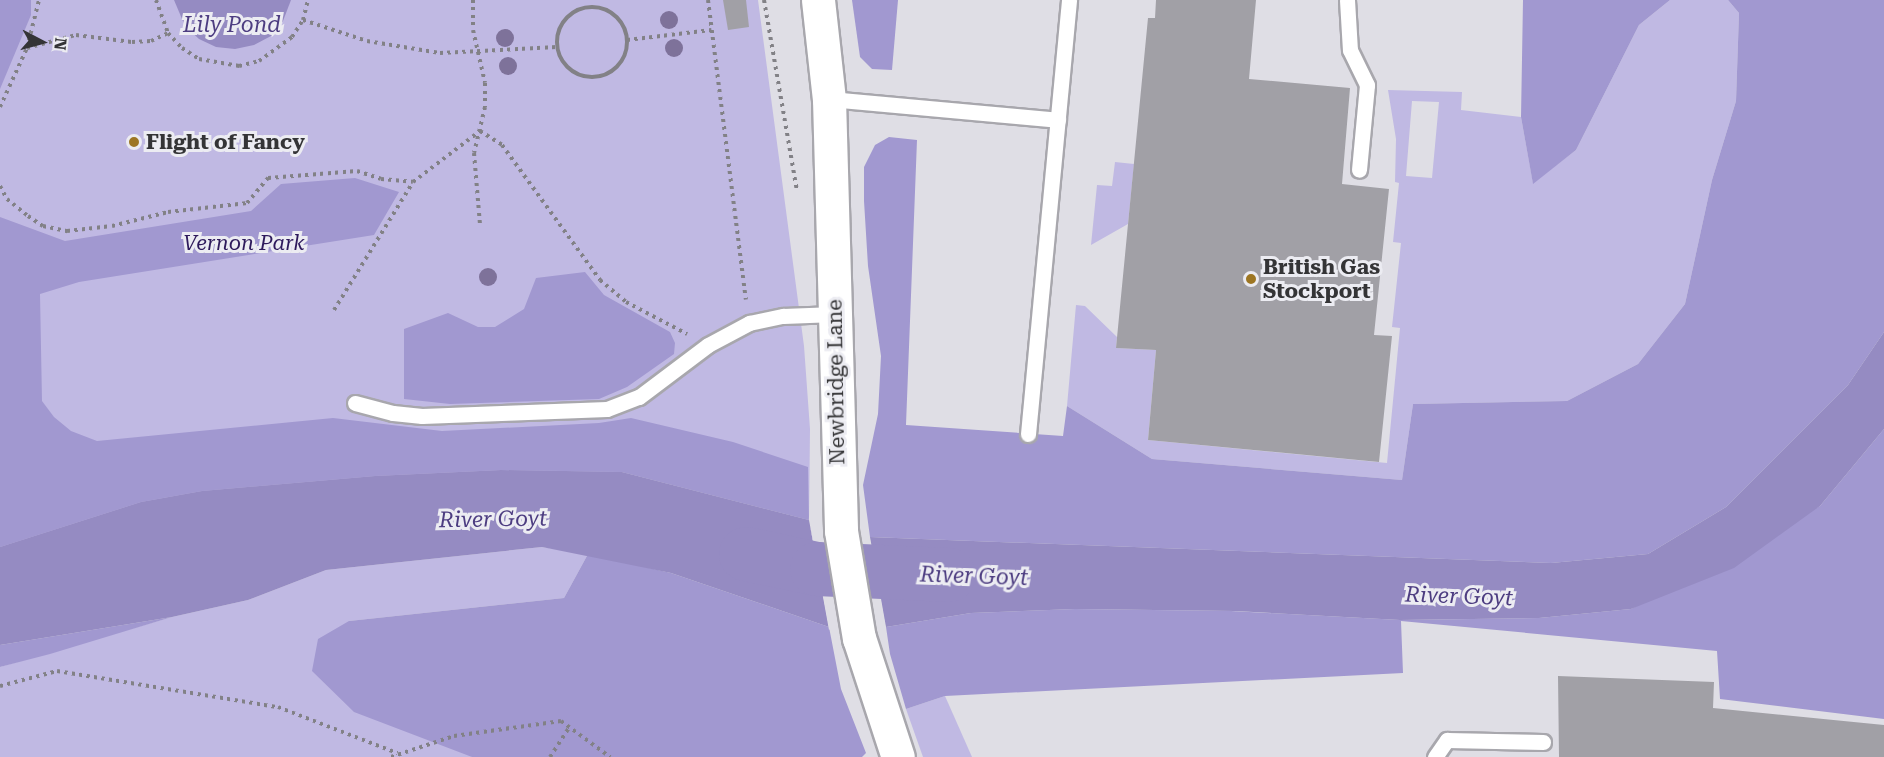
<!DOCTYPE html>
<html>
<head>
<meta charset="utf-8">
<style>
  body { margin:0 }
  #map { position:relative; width:1884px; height:757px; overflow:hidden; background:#dfdee5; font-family:"Roboto Serif",serif }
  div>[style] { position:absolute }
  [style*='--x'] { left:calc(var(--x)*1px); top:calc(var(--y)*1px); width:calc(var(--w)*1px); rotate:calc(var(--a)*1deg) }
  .green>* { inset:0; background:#c0b9e3 }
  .forest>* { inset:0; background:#a198d0 }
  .water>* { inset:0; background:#958bc2 }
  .pier>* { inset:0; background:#dfdee5 }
  .river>* { height:54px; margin:-27px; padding:0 27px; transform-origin:27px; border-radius:27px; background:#958bc2 }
  .building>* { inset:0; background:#a1a0a6 }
  .path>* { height:4px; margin-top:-2px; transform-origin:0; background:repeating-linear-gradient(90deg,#828186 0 3px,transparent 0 7.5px) }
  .path>.ring { margin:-2px; padding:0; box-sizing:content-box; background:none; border:4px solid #828186; border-radius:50% }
  .roads { filter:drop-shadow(2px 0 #a8a7ad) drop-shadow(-2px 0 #a8a7ad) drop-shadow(0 2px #a8a7ad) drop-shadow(0 -2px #a8a7ad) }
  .service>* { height:15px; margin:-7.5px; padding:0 7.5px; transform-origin:7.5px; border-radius:7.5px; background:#fff }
  .secondary>* { height:33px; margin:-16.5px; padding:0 16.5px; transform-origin:16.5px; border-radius:16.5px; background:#fff }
  .trees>* { width:18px; height:18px; margin:-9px; border-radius:50%; background:#7e729a }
  .dots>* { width:16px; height:16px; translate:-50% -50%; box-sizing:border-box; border:3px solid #ececf2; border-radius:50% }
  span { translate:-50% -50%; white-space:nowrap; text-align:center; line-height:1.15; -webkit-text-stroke:6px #ececf2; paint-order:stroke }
  .poi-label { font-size:21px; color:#343436; font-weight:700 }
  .left { translate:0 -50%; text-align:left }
  .park-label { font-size:21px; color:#2e1a5c; font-style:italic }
  .street-label { font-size:21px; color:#343436 }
  .water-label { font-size:22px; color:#4d3d81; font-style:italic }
  .north { position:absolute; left:12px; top:12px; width:60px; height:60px; -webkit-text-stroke:4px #ececf2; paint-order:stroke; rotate:96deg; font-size:16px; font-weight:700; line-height:24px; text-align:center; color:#343436 }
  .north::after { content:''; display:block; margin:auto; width:21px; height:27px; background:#343436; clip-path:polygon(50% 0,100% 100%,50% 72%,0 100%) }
</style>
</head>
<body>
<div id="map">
  <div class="green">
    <i style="clip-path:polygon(0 0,758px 0,804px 346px,810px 429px,809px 520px,622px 472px,0 547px)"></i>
    <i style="clip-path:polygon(evenodd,1670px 0,1728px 0,1739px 13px,1736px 101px,1712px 180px,1685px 304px,1638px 364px,1567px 401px,1413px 404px,1402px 480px,1152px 459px,1067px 406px,1076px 305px,1085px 306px,1117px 337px,1116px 348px,1156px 350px,1148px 440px,1387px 463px,1400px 328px,1392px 327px,1401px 243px,1393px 242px,1399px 183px,1395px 182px,1396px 139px,1388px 90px,1462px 92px,1461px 110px,1521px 117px,1533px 183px,1576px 150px,1639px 25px,1670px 0,1412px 101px,1439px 102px,1432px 178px,1406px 176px,1412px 101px)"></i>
    <i style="clip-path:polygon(1115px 162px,1134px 164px,1128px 224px,1091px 245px,1097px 185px,1112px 186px)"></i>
    <i style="clip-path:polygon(542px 547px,588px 554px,564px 598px,349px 621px,472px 757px,0 757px,0 667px,172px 617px,248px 600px,326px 570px)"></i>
    <i style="clip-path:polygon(945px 696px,972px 757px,923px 757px,906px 709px)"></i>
  </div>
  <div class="forest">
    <i style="clip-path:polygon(0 0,31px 0,31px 15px,0 89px)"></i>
    <i style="clip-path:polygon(852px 0,898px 0,892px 70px,872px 69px,860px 57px)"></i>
    <i style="clip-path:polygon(1523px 0,1670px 0,1639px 25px,1576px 150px,1533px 184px,1521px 117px)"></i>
    <i style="clip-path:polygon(1728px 0,1884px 0,1884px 332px,1848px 385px,1726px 507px,1648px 554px,1551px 563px,870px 537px,863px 485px,878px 414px,881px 356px,868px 266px,864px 201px,864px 167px,875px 145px,889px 137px,917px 140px,906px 425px,1063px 436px,1067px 406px,1152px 459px,1402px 480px,1413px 404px,1567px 401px,1638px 364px,1685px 304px,1712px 180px,1736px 101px,1739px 13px)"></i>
    <i style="clip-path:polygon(355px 178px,399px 192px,374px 235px,79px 282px,40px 294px,42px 401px,54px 417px,71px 431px,97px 441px,333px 418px,442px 431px,599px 423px,631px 418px,733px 442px,808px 467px,809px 520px,622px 472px,501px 470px,375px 476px,202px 491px,141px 502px,0 547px,0 217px,65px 241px,251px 211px,281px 184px)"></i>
    <i style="clip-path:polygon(585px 272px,604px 295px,670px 332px,675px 343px,674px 354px,627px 387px,599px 399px,450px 404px,404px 399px,404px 329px,448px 313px,478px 327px,495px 327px,524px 309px,536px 278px)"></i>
    <i style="clip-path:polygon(1884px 429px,1884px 719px,1720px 699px,1717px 651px,1401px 621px,1403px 673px,945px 696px,906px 709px,890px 654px,886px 627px,971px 613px,1075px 609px,1231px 611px,1400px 620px,1539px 618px,1631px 609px,1820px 506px)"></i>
    <i style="clip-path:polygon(588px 554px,671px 573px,829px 627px,841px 689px,866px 753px,862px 757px,472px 757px,354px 712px,312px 671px,318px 639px,349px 621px,564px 598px)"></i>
    <i style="clip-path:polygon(172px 617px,50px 654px,0 667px,0 645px)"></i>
  </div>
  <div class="water">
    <i style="clip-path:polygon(174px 0,291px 0,283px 21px,271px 36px,254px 45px,235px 49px,216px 47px,199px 39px,185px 26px)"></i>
    <i style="clip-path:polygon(1884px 332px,1884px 429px,1820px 506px,1734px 568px,1631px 609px,1539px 618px,1400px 620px,1235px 611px,1075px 609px,971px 613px,886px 627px,870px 537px,1551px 563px,1648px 554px,1726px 507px,1848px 385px)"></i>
    <i style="clip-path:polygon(501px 470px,622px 472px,809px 520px,829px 627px,671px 573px,542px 547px,326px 570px,248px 600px,172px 617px,0 645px,0 547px,141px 502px,202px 491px,375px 476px)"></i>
  </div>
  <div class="pier">
    <i style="clip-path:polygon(808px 516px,832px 627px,829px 630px,809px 520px)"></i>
    <i style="clip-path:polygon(869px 534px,886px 630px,883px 627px)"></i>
  </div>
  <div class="river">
    <i style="--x:746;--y:554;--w:73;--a:11.9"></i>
    <i style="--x:817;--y:569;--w:132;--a:2.6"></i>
  </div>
  <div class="building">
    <i style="clip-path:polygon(723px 0,746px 0,749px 27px,728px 30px)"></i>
    <i style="clip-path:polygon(1156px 0,1256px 0,1249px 79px,1350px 88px,1342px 184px,1389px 189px,1374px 335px,1392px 336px,1379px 462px,1148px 440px,1156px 350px,1116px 348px,1148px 18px,1155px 18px)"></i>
    <i style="clip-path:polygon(1558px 676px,1714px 682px,1713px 708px,1884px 725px,1884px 757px,1559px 757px)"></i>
  </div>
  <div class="path">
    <i style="--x:156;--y:0;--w:35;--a:70"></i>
    <i style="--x:168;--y:33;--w:21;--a:47"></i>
    <i style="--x:182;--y:48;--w:20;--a:33"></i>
    <i style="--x:199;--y:59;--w:41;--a:9.9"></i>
    <i style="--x:239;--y:66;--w:21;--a:-14"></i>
    <i style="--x:259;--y:61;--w:41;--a:-36"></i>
    <i style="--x:292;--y:37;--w:20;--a:-57"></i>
    <i style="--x:303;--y:20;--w:21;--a:-76"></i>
    <i style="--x:473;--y:0;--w:30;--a:90"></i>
    <i style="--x:473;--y:30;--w:54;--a:77.2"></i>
    <i style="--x:485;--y:83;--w:24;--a:90"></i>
    <i style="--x:485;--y:107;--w:47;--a:103.4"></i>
    <i style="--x:474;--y:153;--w:72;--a:85.2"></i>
    <i style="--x:708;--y:0;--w:302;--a:82.8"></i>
    <i style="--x:764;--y:0;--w:194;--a:80.2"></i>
    <i class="ring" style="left:557px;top:7px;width:66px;height:66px"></i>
    <i style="--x:303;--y:20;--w:67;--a:18.2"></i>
    <i style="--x:367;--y:41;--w:74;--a:9.3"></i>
    <i style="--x:440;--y:53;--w:117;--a:-2.9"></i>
    <i style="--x:627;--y:40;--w:85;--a:-6.8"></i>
    <i style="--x:27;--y:48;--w:51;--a:-14.9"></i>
    <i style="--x:76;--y:35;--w:56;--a:7.1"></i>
    <i style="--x:132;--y:42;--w:19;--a:-3"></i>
    <i style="--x:151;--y:41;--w:19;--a:-25"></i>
    <i style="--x:0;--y:107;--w:65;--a:-65.4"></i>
    <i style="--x:27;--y:48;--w:49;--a:-76"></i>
    <i style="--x:480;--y:131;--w:26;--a:32"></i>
    <i style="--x:502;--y:145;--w:167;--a:54"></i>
    <i style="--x:600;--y:280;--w:34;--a:40"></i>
    <i style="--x:626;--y:302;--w:69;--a:27.7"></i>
    <i style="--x:0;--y:186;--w:15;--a:62"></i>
    <i style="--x:7;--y:199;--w:27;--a:39"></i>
    <i style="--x:28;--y:216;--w:18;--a:34"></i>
    <i style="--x:43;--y:226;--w:25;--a:12"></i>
    <i style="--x:67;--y:231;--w:45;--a:-6.3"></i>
    <i style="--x:112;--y:226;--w:58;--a:-14"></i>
    <i style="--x:168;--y:212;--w:80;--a:-6.5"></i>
    <i style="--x:247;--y:203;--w:33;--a:-50"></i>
    <i style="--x:268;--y:178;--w:89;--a:-4.5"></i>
    <i style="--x:357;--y:171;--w:25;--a:18"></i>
    <i style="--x:381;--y:179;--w:32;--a:5"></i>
    <i style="--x:413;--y:182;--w:84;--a:-37.3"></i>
    <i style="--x:334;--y:310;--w:150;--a:-58.3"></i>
    <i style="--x:0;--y:686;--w:59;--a:-14.7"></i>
    <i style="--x:57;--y:671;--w:224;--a:9.3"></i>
    <i style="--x:278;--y:707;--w:128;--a:21.1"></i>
    <i style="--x:391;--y:757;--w:66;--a:-18.4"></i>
    <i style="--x:454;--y:736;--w:108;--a:-8"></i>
    <i style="--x:561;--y:721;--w:61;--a:36.3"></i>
    <i style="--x:550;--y:757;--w:35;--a:-57"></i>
  </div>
  <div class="roads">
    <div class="service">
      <i style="--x:1347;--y:0;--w:50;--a:86.6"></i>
      <i style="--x:1350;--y:50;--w:39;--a:64"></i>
      <i style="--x:1367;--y:85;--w:85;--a:95.4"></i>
      <i style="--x:829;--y:99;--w:230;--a:5.2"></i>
      <i style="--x:355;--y:403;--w:39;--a:15"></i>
      <i style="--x:393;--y:413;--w:29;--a:6"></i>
      <i style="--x:422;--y:416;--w:185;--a:-2.2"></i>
      <i style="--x:607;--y:409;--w:34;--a:-21"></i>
      <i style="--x:639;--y:397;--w:86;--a:-37"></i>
      <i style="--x:708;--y:345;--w:47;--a:-28.2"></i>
      <i style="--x:749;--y:323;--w:35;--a:-12"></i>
      <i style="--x:783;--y:316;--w:52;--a:-2.2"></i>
      <i style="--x:1028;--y:434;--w:436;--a:-84.6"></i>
      <i style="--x:1435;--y:757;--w:21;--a:-55"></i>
      <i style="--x:1447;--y:740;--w:96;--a:1.2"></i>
    </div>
    <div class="secondary">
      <i style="--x:818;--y:0;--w:100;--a:83.7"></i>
      <i style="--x:829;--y:99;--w:432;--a:88.4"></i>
      <i style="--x:841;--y:531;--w:109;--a:80.5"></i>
      <i style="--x:859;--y:638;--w:125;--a:71.9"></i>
    </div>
  </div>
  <div class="trees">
    <i style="left:669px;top:20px"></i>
    <i style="left:505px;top:38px"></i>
    <i style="left:674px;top:48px"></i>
    <i style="left:508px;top:66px"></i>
    <i style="left:488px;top:277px"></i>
  </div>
  <div class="dots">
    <i style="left:134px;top:142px;background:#9d7623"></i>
    <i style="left:1251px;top:279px;background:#9d7623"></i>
  </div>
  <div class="poi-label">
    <span class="left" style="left:146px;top:142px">Flight of Fancy</span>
    <span class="left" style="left:1263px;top:279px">British Gas<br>Stockport</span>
  </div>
  <div class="park-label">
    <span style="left:244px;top:243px">Vernon Park</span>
  </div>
  <div class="street-label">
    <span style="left:836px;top:382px;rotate:-91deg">Newbridge Lane</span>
  </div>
  <div class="water-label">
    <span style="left:232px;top:25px">Lily Pond</span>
    <span style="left:493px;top:519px;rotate:-1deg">River Goyt</span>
    <span style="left:974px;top:576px;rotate:2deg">River Goyt</span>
    <span style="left:1459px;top:596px;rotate:2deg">River Goyt</span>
  </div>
  <div class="north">N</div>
</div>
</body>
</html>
